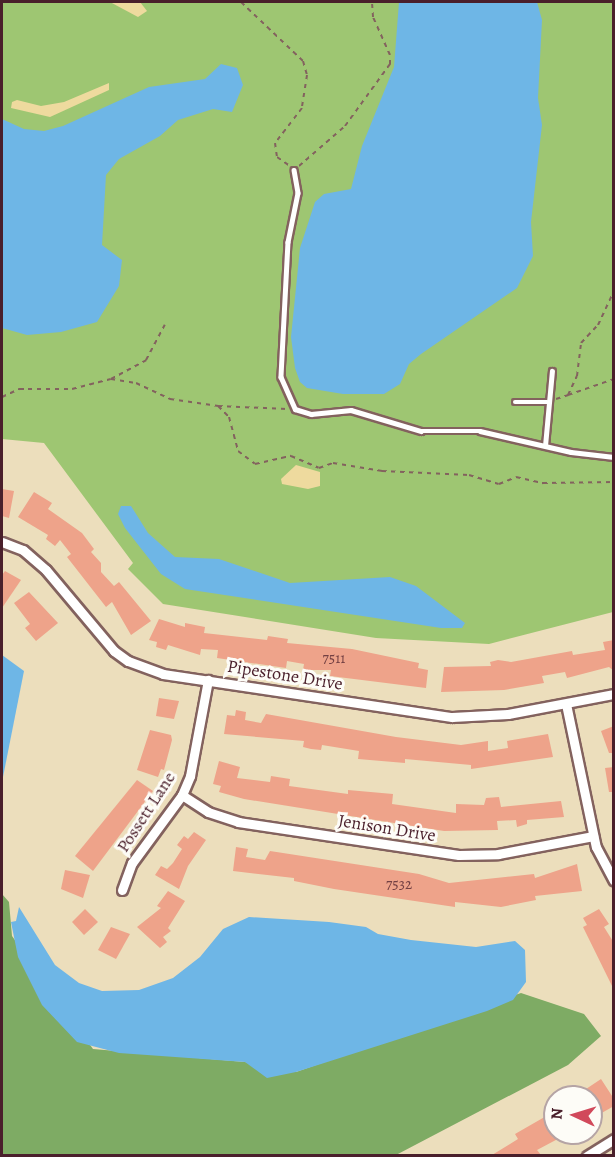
<!DOCTYPE html>
<html>
<head>
<meta charset="utf-8">
<style>
  body { margin:0 }
  #map { position:relative; width:615px; height:1157px; overflow:hidden; background:#ecdebc; font-family:Alegreya,serif }
  div>[style] { position:absolute }
  [style*='--x'] { left:calc(var(--x)*1px); top:calc(var(--y)*1px); width:calc(var(--w)*1px); rotate:calc(var(--a)*1deg) }
  .green>* { inset:0; background:#9ec672 }
  .forest>* { inset:0; background:#7eab64 }
  .sand>* { inset:0; background:#eeda9e }
  .water>* { inset:0; background:#6eb6e6 }
  .building>* { inset:0; background:#eea38a }
  .path>* { height:2px; margin-top:-1px; transform-origin:0; background:repeating-linear-gradient(90deg,#83625e 0 4.5px,transparent 0 9px) }
  .roads { filter:drop-shadow(2px 0 #83625e) drop-shadow(-2px 0 #83625e) drop-shadow(0 2px #83625e) drop-shadow(0 -2px #83625e) }
  .service>* { height:4.5px; margin:-2.25px; padding:0 2.25px; transform-origin:2.25px; border-radius:2.25px; background:#fff }
  .minor>* { height:9px; margin:-4.5px; padding:0 4.5px; transform-origin:4.5px; border-radius:4.5px; background:#fff }
  span { translate:-50% -50%; white-space:nowrap; text-align:center; line-height:1.15; -webkit-text-stroke:6px #fdfcf7; paint-order:stroke }
  .number-label { font-size:15px; color:#734043 }
  .number-label span { -webkit-text-stroke-width:0 }
  .street-label { font-size:18px; color:#4a1f2b }
  .frame { position:absolute; inset:0; border:3px solid #4a1f2b; pointer-events:none }
  .north { position:absolute; left:543px; top:1085px; width:60px; height:60px; box-sizing:border-box; background:#fdfcf7; border:2px solid #b5a4a5; border-radius:50%; rotate:274deg; font-size:16px; font-weight:700; line-height:24px; text-align:center; color:#4a1f2b }
  .north::after { content:''; display:block; margin:auto; width:21px; height:27px; background:#d1495b; clip-path:polygon(50% 0,100% 100%,50% 72%,0 100%) }
</style>
</head>
<body>
<div id="map">
  <div class="green">
    <i style="clip-path:polygon(2px 2px,613px 2px,613px 612px,489px 644px,376px 638px,163px 604px,128px 569px,133px 563px,44px 443px,2px 439px)"></i>
  </div>
  <div class="forest">
    <i style="clip-path:polygon(2px 894px,9px 902px,12px 936px,93px 1049px,245px 1062px,296px 1072px,521px 993px,584px 1014px,601px 1036px,568px 1065px,396px 1155px,2px 1155px)"></i>
  </div>
  <div class="sand">
    <i style="clip-path:polygon(110px 2px,140px 2px,147px 11px,138px 17px)"></i>
    <i style="clip-path:polygon(109px 83px,109px 90px,50px 117px,11px 108px,12px 102px,17px 100px,41px 106px,64px 102px)"></i>
    <i style="clip-path:polygon(296px 465px,320px 472px,320px 486px,308px 489px,282px 484px,281px 479px)"></i>
  </div>
  <div class="water">
    <i style="clip-path:polygon(399px 2px,537px 2px,542px 20px,538px 98px,542px 125px,531px 222px,533px 256px,517px 288px,421px 354px,409px 364px,400px 384px,384px 394px,343px 394px,307px 388px,300px 382px,295px 368px,291px 337px,300px 248px,315px 202px,324px 194px,351px 189px,362px 146px,394px 67px)"></i>
    <i style="clip-path:polygon(221px 64px,237px 68px,243px 85px,232px 112px,213px 109px,178px 120px,160px 136px,119px 159px,106px 175px,102px 245px,122px 260px,119px 286px,97px 322px,61px 332px,27px 335px,2px 328px,2px 119px,24px 129px,44px 131px,63px 126px,149px 87px,205px 79px)"></i>
    <i style="clip-path:polygon(121px 506px,131px 506px,148px 533px,175px 557px,219px 559px,290px 583px,390px 577px,416px 586px,465px 623px,462px 628px,441px 628px,185px 589px,161px 574px,125px 528px,118px 514px)"></i>
    <i style="clip-path:polygon(2px 655px,24px 671px,2px 782px)"></i>
    <i style="clip-path:polygon(19px 907px,55px 965px,79px 983px,102px 991px,139px 990px,173px 978px,200px 957px,223px 929px,249px 917px,329px 922px,366px 927px,378px 934px,411px 940px,476px 947px,515px 941px,525px 950px,526px 982px,513px 1000px,487px 1011px,296px 1072px,267px 1078px,245px 1062px,119px 1053px,77px 1042px,42px 1005px,18px 957px,11px 922px,16px 921px)"></i>
  </div>
  <div class="building">
    <i style="clip-path:polygon(2px 489px,14px 491px,9px 518px,2px 516px)"></i>
    <i style="clip-path:polygon(34px 492px,52px 503px,48px 509px,82px 533px,94px 549px,91px 552px,101px 563px,101px 572px,114px 586px,119px 582px,151px 621px,131px 635px,112px 602px,106px 607px,67px 557px,71px 554px,60px 540px,55px 546px,46px 539px,48px 535px,18px 517px)"></i>
    <i style="clip-path:polygon(5px 571px,21px 580px,2px 608px,2px 575px)"></i>
    <i style="clip-path:polygon(29px 592px,58px 623px,36px 641px,25px 628px,30px 624px,14px 603px)"></i>
    <i style="clip-path:polygon(159px 619px,185px 627px,185px 623px,205px 627px,204px 633px,267px 640px,268px 636px,288px 639px,287px 643px,352px 649px,419px 663px,418px 668px,428px 670px,426px 688px,330px 676px,331px 670px,303px 670px,304px 664px,287px 661px,286px 668px,217px 658px,218px 650px,201px 649px,200px 655px,168px 645px,166px 650px,156px 647px,157px 642px,149px 640px)"></i>
    <i style="clip-path:polygon(614px 640px,614px 671px,609px 667px,567px 678px,565px 672px,542px 676px,544px 683px,504px 690px,441px 692px,444px 667px,491px 666px,490px 662px,498px 660px,511px 662px,572px 651px,573px 655px,605px 650px,603px 642px)"></i>
    <i style="clip-path:polygon(159px 698px,179px 701px,174px 719px,156px 716px)"></i>
    <i style="clip-path:polygon(236px 710px,246px 712px,245px 720px,261px 723px,266px 714px,396px 737px,461px 745px,488px 741px,488px 751px,508px 748px,507px 741px,548px 734px,553px 757px,471px 769px,471px 765px,405px 759px,405px 763px,358px 759px,359px 751px,322px 745px,321px 750px,311px 749px,303px 747px,304px 741px,224px 734px,227px 715px,235px 716px)"></i>
    <i style="clip-path:polygon(614px 726px,614px 753px,609px 753px,601px 731px)"></i>
    <i style="clip-path:polygon(150px 730px,171px 735px,172px 740px,164px 770px,161px 769px,158px 777px,137px 770px)"></i>
    <i style="clip-path:polygon(219px 761px,240px 767px,237px 778px,270px 782px,271px 776px,290px 779px,289px 786px,348px 794px,348px 790px,393px 794px,392px 804px,456px 813px,456px 804px,484px 805px,486px 798px,499px 797px,501px 807px,561px 801px,564px 817px,527px 820px,527px 824px,517px 827px,516px 820px,497px 821px,498px 830px,444px 831px,244px 799px,219px 792px,221px 786px,213px 784px)"></i>
    <i style="clip-path:polygon(614px 767px,614px 792px,609px 792px,605px 768px)"></i>
    <i style="clip-path:polygon(137px 780px,153px 791px,93px 871px,75px 856px)"></i>
    <i style="clip-path:polygon(194px 832px,206px 840px,188px 866px,179px 889px,155px 875px,161px 866px,167px 869px,173px 863px,182px 849px,177px 845px,184px 836px,188px 839px)"></i>
    <i style="clip-path:polygon(236px 847px,248px 849px,246px 857px,265px 860px,270px 851px,419px 874px,449px 883px,534px 874px,535px 878px,577px 864px,582px 891px,535px 896px,536px 900px,501px 907px,455px 902px,455px 907px,334px 889px,294px 881px,294px 878px,233px 871px)"></i>
    <i style="clip-path:polygon(65px 870px,90px 875px,83px 898px,61px 889px)"></i>
    <i style="clip-path:polygon(168px 891px,185px 901px,168px 928px,171px 931px,163px 937px,167px 942px,160px 948px,137px 927px,161px 908px,157px 906px)"></i>
    <i style="clip-path:polygon(85px 909px,98px 922px,84px 935px,72px 922px)"></i>
    <i style="clip-path:polygon(599px 909px,609px 924px,604px 927px,614px 943px,614px 990px,583px 927px,587px 925px,583px 918px)"></i>
    <i style="clip-path:polygon(111px 927px,130px 934px,116px 959px,98px 950px)"></i>
    <i style="clip-path:polygon(601px 1079px,614px 1099px,614px 1106px,591px 1119px,591px 1097px,583px 1091px)"></i>
    <i style="clip-path:polygon(555px 1111px,555px 1133px,569px 1133px,537px 1150px,541px 1155px,492px 1155px,518px 1139px,515px 1134px)"></i>
  </div>
  <div class="path">
    <i style="--x:241;--y:2;--w:86;--a:43.6"></i>
    <i style="--x:303;--y:61;--w:15;--a:74"></i>
    <i style="--x:307;--y:75;--w:33;--a:99"></i>
    <i style="--x:302;--y:108;--w:44;--a:127.6"></i>
    <i style="--x:275;--y:143;--w:14;--a:82"></i>
    <i style="--x:277;--y:157;--w:16;--a:35"></i>
    <i style="--x:299;--y:166;--w:61;--a:-41"></i>
    <i style="--x:345;--y:126;--w:77;--a:-54"></i>
    <i style="--x:390;--y:64;--w:9;--a:-90"></i>
    <i style="--x:390;--y:55;--w:42;--a:-114.1"></i>
    <i style="--x:373;--y:17;--w:15;--a:-94"></i>
    <i style="--x:111;--y:379;--w:25;--a:9"></i>
    <i style="--x:136;--y:383;--w:38;--a:25"></i>
    <i style="--x:170;--y:399;--w:49;--a:8.3"></i>
    <i style="--x:218;--y:406;--w:69;--a:2.5"></i>
    <i style="--x:568;--y:395;--w:49;--a:-19.2"></i>
    <i style="--x:2;--y:397;--w:19;--a:-25"></i>
    <i style="--x:19;--y:389;--w:53;--a:0"></i>
    <i style="--x:72;--y:389;--w:40;--a:-14.4"></i>
    <i style="--x:111;--y:379;--w:40;--a:-28"></i>
    <i style="--x:146;--y:360;--w:40;--a:-62"></i>
    <i style="--x:556;--y:399;--w:13;--a:-18"></i>
    <i style="--x:568;--y:395;--w:21;--a:-65"></i>
    <i style="--x:577;--y:376;--w:33;--a:-83"></i>
    <i style="--x:581;--y:343;--w:25;--a:-47"></i>
    <i style="--x:598;--y:325;--w:38;--a:-65"></i>
    <i style="--x:218;--y:406;--w:16;--a:45"></i>
    <i style="--x:229;--y:417;--w:35;--a:75"></i>
    <i style="--x:238;--y:451;--w:21;--a:37"></i>
    <i style="--x:255;--y:464;--w:37;--a:-13"></i>
    <i style="--x:291;--y:456;--w:30;--a:23"></i>
    <i style="--x:319;--y:468;--w:15;--a:-20"></i>
    <i style="--x:333;--y:463;--w:50;--a:9.3"></i>
    <i style="--x:382;--y:471;--w:87;--a:2.6"></i>
    <i style="--x:469;--y:475;--w:31;--a:17"></i>
    <i style="--x:499;--y:484;--w:18;--a:-22"></i>
    <i style="--x:516;--y:477;--w:28;--a:13"></i>
    <i style="--x:543;--y:483;--w:71;--a:-0.8"></i>
  </div>
  <div class="roads">
    <div class="service">
      <i style="--x:294;--y:170;--w:23;--a:80"></i>
      <i style="--x:298;--y:193;--w:50;--a:101.5"></i>
      <i style="--x:288;--y:242;--w:135;--a:93"></i>
      <i style="--x:281;--y:377;--w:35;--a:66"></i>
      <i style="--x:295;--y:409;--w:17;--a:17"></i>
      <i style="--x:311;--y:414;--w:40;--a:-5.7"></i>
      <i style="--x:351;--y:410;--w:73;--a:16.7"></i>
      <i style="--x:421;--y:431;--w:59;--a:0"></i>
      <i style="--x:480;--y:431;--w:93;--a:13"></i>
      <i style="--x:571;--y:452;--w:43;--a:6.6"></i>
      <i style="--x:515;--y:402;--w:32;--a:0"></i>
      <i style="--x:545;--y:446;--w:75;--a:-84.7"></i>
    </div>
    <div class="minor">
      <i style="--x:2;--y:542;--w:22;--a:21"></i>
      <i style="--x:23;--y:550;--w:30;--a:41"></i>
      <i style="--x:46;--y:570;--w:106;--a:50"></i>
      <i style="--x:114;--y:651;--w:17;--a:36"></i>
      <i style="--x:128;--y:661;--w:37;--a:20"></i>
      <i style="--x:163;--y:674;--w:292;--a:8.5"></i>
      <i style="--x:452;--y:717;--w:56;--a:-3.1"></i>
      <i style="--x:508;--y:714;--w:108;--a:-10.7"></i>
      <i style="--x:566;--y:704;--w:146;--a:78.2"></i>
      <i style="--x:596;--y:847;--w:38;--a:62"></i>
      <i style="--x:182;--y:795;--w:31;--a:33"></i>
      <i style="--x:208;--y:812;--w:32;--a:18"></i>
      <i style="--x:238;--y:822;--w:223;--a:8.5"></i>
      <i style="--x:459;--y:855;--w:39;--a:-1"></i>
      <i style="--x:498;--y:854;--w:97;--a:-10.7"></i>
      <i style="--x:122;--y:890;--w:29;--a:-70"></i>
      <i style="--x:132;--y:863;--w:84;--a:-53.7"></i>
      <i style="--x:182;--y:795;--w:21;--a:-67"></i>
      <i style="--x:190;--y:776;--w:98;--a:-79.4"></i>
      <i style="--x:587;--y:1156;--w:32;--a:-32"></i>
    </div>
  </div>
  <div class="number-label">
    <span style="left:334px;top:659px">7511</span>
    <span style="left:399px;top:885px">7532</span>
  </div>
  <div class="street-label">
    <span style="left:285px;top:675px;rotate:9deg">Pipestone Drive</span>
    <span style="left:146px;top:812px;rotate:-57deg">Possett Lane</span>
    <span style="left:387px;top:828px;rotate:9deg">Jenison Drive</span>
  </div>
  <div class="frame"></div>
  <div class="north">N</div>
</div>
</body>
</html>
